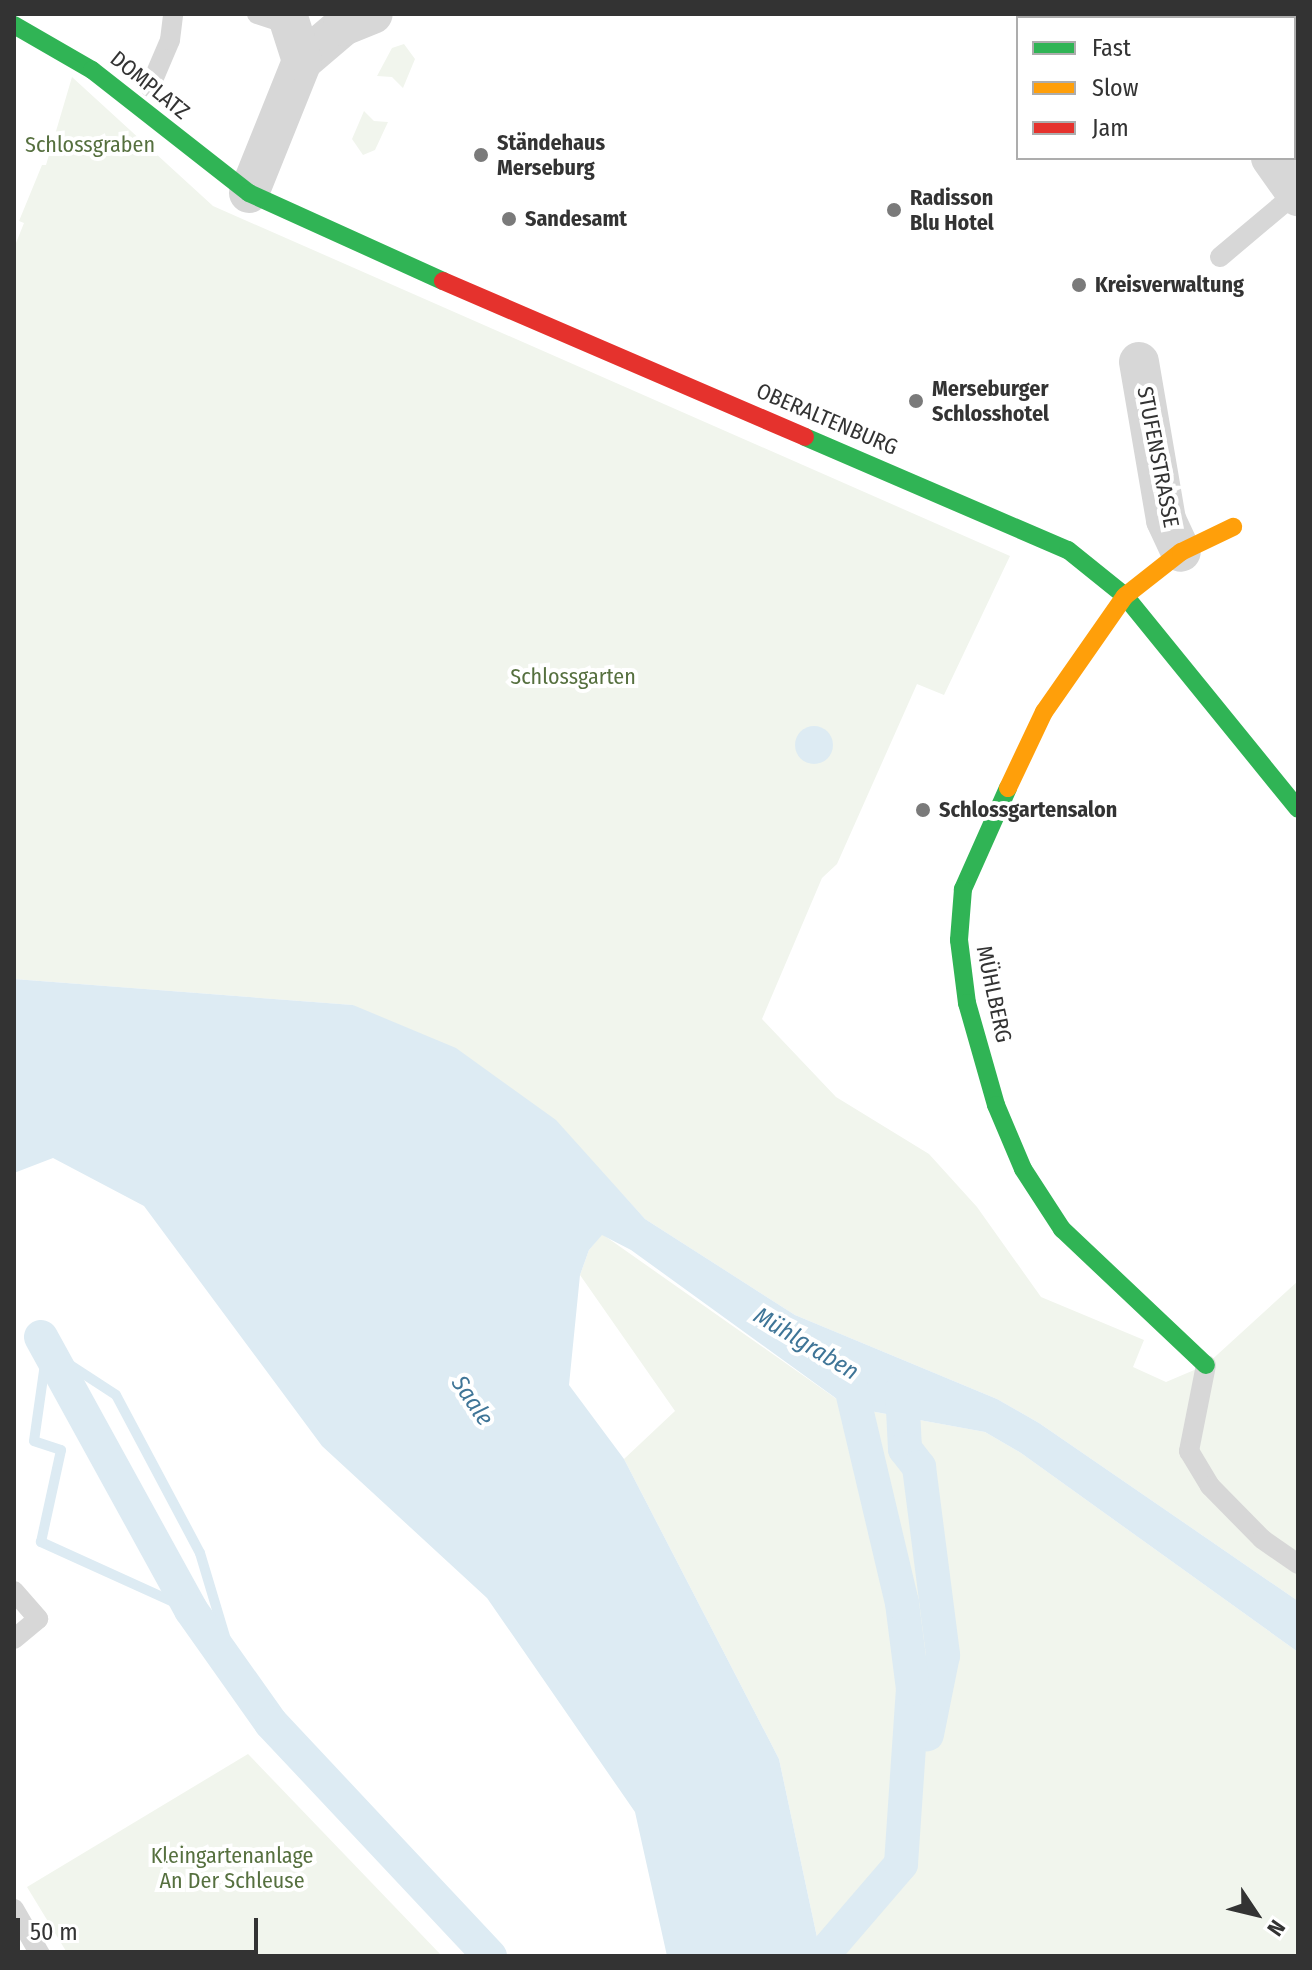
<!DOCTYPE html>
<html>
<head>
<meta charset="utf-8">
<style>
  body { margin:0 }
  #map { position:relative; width:1312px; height:1970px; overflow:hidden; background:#fff; font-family:"Fira Sans Condensed",sans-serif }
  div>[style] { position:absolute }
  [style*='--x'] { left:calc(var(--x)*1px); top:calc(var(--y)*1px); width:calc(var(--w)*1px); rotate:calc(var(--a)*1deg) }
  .green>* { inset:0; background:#f1f5ed }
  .water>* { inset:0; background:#ddebf3 }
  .round { border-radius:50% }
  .stream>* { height:10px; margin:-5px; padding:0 5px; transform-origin:5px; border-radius:5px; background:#ddebf3 }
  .canal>* { height:34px; margin:-17px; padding:0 17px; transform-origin:17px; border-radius:17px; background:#ddebf3 }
  .lane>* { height:20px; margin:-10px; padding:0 10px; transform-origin:10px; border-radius:10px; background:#d7d7d7 }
  .street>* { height:40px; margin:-20px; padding:0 20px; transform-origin:20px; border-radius:20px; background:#d7d7d7 }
  .fast>* { height:18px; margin:-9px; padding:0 9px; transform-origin:9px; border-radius:9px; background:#30b455 }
  .slow>* { height:18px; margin:-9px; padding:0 9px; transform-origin:9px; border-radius:9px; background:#ff9f0a }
  .jam>* { height:18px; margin:-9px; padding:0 9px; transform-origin:9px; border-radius:9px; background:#e5322d }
  .dots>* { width:22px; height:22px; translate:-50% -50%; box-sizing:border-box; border:4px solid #fff; border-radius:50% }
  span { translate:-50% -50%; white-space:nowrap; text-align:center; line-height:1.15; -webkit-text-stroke:8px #fff; paint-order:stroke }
  .street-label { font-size:22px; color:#333 }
  .poi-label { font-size:22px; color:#333; font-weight:700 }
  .left { translate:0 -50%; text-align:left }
  .park-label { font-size:22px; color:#56703f }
  .water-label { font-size:24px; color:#3f7597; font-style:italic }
  .frame { position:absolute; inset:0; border:16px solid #333; pointer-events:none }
  .legend { position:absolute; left:1016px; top:16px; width:280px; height:144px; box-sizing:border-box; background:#fff; border:2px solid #adadad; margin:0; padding:10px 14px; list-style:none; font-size:24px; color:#333 }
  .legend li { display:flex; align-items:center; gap:16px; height:40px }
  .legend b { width:40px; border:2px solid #adadad }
  .north { position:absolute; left:1216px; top:1874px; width:80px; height:80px; -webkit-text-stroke:6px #fff; paint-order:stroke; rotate:125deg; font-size:22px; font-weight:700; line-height:32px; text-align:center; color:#333 }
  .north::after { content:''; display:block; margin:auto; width:28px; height:36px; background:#333; clip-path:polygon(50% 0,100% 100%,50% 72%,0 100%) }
  .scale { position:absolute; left:16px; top:1918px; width:242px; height:36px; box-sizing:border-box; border:4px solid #333; border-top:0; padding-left:10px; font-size:24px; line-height:28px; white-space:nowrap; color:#333; -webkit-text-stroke:6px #fff; paint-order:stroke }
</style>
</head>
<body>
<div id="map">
  <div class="green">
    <i style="clip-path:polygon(404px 44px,415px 59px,403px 88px,392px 77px,377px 76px,392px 48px)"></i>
    <i style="clip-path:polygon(72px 77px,213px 206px,1010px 556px,944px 695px,917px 684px,837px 864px,822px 878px,762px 1019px,836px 1097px,929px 1154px,977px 1207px,1041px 1297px,1144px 1340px,1133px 1367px,1166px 1382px,1206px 1365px,1298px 1281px,1298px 1601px,1039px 1423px,997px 1399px,795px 1315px,645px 1219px,624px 1196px,353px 1005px,14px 979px,14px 248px,24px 223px,19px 221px,42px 165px,46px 165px)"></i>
    <i style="clip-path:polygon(364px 111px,374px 121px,388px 122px,375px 150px,363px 155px,352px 139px)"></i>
    <i style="clip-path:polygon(602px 1234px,848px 1407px,985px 1432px,1021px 1453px,1298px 1652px,1298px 1956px,821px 1956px,779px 1759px,624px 1459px,675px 1411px,580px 1275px,589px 1250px)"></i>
    <i style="clip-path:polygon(248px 1754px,442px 1956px,69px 1956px,27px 1887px)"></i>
  </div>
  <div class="water">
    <i class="round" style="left:795px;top:726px;width:38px;height:38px"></i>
    <i style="clip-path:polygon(14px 979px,353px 1005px,456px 1048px,556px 1120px,645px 1219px,795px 1315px,997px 1399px,1039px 1423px,1298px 1601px,1298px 1652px,1021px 1453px,985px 1432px,848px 1407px,631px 1250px,602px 1235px,589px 1250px,580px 1275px,569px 1385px,624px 1459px,779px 1759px,821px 1956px,667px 1956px,635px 1812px,487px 1598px,322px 1446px,144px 1206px,53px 1158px,14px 1173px)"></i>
  </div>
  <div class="stream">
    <i style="--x:191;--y:1610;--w:165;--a:-155.6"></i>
    <i style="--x:41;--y:1542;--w:94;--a:-77.7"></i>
    <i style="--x:61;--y:1450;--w:28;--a:-162"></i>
    <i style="--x:34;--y:1441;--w:92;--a:-81.9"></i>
    <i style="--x:47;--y:1350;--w:82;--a:33.1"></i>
    <i style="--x:116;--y:1395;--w:179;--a:62"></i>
    <i style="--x:200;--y:1553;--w:122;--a:73.3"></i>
  </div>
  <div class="canal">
    <i style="--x:41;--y:1337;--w:311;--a:61.2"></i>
    <i style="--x:191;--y:1610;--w:138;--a:54.7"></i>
    <i style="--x:271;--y:1723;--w:320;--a:46.8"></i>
    <i style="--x:902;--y:1390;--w:59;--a:87.1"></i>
    <i style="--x:905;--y:1449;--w:23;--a:52"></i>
    <i style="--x:919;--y:1467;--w:190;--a:82.7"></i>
    <i style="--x:943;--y:1655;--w:81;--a:101.4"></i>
    <i style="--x:822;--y:1956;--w:121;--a:-49.3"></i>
    <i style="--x:901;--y:1864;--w:175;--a:-86.1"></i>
    <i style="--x:913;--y:1689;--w:87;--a:-97.3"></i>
    <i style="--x:902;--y:1603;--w:238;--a:-103.3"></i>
  </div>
  <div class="lane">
    <i style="--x:257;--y:14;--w:33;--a:18"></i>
    <i style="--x:150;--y:87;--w:51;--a:-66.9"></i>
    <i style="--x:170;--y:40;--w:26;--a:-83"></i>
    <i style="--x:1220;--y:257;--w:99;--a:-40.1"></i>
    <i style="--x:1206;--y:1365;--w:88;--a:101.2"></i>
    <i style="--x:1189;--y:1451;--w:41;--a:59"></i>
    <i style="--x:1210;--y:1486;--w:74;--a:45.5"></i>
    <i style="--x:1262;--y:1539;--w:44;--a:34.8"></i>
    <i style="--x:14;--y:1591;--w:37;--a:49"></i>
    <i style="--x:38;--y:1619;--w:31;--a:140"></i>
    <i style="--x:14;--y:1909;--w:54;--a:60.1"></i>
  </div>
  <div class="street">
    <i style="--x:1129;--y:14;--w:6;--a:45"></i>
    <i style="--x:302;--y:61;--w:54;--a:-40.5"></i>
    <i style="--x:343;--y:26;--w:32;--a:-22"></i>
    <i style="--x:1294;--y:141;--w:6;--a:-45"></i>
    <i style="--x:1271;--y:158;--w:47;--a:54.6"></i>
    <i style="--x:249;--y:193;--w:142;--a:-68.1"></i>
    <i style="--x:302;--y:61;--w:49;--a:-107.7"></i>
    <i style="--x:1139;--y:362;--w:160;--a:80.3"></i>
    <i style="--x:1166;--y:520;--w:35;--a:65"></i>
  </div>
  <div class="fast">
    <i style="--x:14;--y:25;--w:90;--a:30"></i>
    <i style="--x:92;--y:70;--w:199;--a:38.1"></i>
    <i style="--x:249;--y:193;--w:213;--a:24.4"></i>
    <i style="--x:805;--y:437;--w:286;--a:23.3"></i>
    <i style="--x:1068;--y:550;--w:73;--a:38.9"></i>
    <i style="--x:1125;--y:596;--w:274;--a:50.9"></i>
    <i style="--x:1008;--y:788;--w:111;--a:114"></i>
    <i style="--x:963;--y:889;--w:51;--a:94.5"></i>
    <i style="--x:959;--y:940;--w:64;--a:82.8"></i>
    <i style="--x:967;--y:1003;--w:106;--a:74.1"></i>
    <i style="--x:996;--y:1105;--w:69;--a:67.1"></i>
    <i style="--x:1023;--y:1169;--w:72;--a:57"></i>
    <i style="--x:1062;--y:1229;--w:198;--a:43.4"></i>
  </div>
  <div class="slow">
    <i style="--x:1008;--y:788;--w:84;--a:-64.7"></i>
    <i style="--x:1044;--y:712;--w:141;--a:-55.1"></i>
    <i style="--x:1125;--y:596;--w:71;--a:-38.2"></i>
    <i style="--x:1181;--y:552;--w:58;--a:-25.7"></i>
  </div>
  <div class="jam">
    <i style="--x:443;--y:281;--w:394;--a:23.3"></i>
  </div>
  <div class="dots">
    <i style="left:481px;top:155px;background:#7a7a7a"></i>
    <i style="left:894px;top:210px;background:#7a7a7a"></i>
    <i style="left:509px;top:219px;background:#7a7a7a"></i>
    <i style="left:1079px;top:285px;background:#7a7a7a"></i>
    <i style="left:916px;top:401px;background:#7a7a7a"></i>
    <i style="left:923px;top:810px;background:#7a7a7a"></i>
  </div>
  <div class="street-label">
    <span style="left:150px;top:85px;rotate:39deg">DOMPLATZ</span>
    <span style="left:827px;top:419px;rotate:23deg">OBERALTENBURG</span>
    <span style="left:1158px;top:457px;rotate:79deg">STUFENSTRASSE</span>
    <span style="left:994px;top:994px;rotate:78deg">MÜHLBERG</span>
  </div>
  <div class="poi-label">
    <span class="left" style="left:497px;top:155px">Ständehaus<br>Merseburg</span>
    <span class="left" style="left:910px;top:210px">Radisson<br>Blu Hotel</span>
    <span class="left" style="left:525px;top:219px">Sandesamt</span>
    <span class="left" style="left:1095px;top:285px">Kreisverwaltung</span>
    <span class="left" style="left:932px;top:401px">Merseburger<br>Schlosshotel</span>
    <span class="left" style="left:939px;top:810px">Schlossgartensalon</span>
  </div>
  <div class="park-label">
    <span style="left:90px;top:145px">Schlossgraben</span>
    <span style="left:573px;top:677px">Schlossgarten</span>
    <span style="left:232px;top:1868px">Kleingartenanlage<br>An Der Schleuse</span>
  </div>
  <div class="water-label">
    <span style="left:806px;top:1344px;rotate:31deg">Mühlgraben</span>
    <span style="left:472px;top:1401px;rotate:56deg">Saale</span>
  </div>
  <div class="frame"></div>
  <ul class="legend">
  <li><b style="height:10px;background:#30b455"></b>Fast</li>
  <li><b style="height:10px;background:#ff9f0a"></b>Slow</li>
  <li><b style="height:10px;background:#e5322d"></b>Jam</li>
  </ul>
  <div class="north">N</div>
  <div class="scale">50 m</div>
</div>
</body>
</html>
